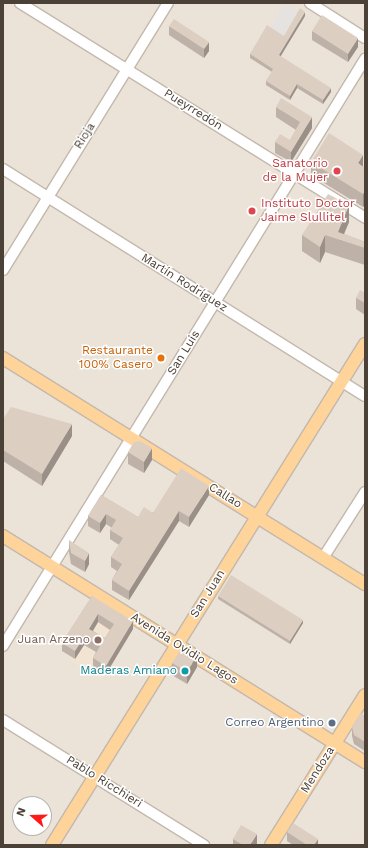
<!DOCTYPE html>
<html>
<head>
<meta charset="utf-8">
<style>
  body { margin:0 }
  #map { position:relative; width:368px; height:848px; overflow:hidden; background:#f7f1eb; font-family:"Work Sans",sans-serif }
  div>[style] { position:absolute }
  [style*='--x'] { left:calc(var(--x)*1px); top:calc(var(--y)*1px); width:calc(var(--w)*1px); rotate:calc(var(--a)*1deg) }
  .residential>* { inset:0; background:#ebe2d8 }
  .education>* { inset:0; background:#f1e4d3 }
  .parking>* { inset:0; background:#e5e2df }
  .roads { filter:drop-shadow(1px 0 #c3b8ac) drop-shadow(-1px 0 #c3b8ac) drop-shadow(0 1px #c3b8ac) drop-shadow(0 -1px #c3b8ac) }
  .minor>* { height:10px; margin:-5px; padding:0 5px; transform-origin:5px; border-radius:5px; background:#fff }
  .major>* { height:12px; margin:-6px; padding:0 6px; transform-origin:6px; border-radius:6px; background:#ffd49b }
  .wall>* { inset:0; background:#beb1a7 }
  .shaded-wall>* { inset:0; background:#9b9088 }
  .building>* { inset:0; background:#ddcec2 }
  .dots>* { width:11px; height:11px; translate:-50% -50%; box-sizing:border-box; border:2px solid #fff; border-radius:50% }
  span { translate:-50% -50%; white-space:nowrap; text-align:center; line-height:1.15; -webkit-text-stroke:3px #fff; paint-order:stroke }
  .street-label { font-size:12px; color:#4c4137 }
  .health-label { font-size:12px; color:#be3a42 }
  .right { translate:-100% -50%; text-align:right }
  .left { translate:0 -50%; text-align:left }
  .food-label { font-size:12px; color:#c56008 }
  .education-label { font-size:12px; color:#785e54 }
  .culture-label { font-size:12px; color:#0d838f }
  .service-label { font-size:12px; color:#4e5e75 }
  .frame { position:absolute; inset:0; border:4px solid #4c4137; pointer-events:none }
  .north { position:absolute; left:12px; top:796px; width:40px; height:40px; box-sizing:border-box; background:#fff; border:1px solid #b7b3af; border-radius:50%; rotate:290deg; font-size:11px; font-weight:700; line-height:16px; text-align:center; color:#4c4137 }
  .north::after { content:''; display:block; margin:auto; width:14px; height:18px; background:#ff1a19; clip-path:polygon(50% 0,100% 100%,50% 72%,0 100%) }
</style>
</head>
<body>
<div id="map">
  <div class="residential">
    <i style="clip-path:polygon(evenodd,3px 3px,365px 3px,365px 845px,3px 845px,3px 3px,20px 804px,44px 804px,44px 828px,20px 828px,20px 804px)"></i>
  </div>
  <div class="education">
    <i style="clip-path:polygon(92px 604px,133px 629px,102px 680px,69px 660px,71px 657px,62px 651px)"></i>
  </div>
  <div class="parking">
    <i style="clip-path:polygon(285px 3px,305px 16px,279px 59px,331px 92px,323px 104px,250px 58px)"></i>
  </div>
  <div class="roads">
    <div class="minor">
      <i style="--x:20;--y:3;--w:407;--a:31.9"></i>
      <i style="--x:310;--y:3;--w:65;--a:32.5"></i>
      <i style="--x:3;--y:169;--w:427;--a:32.1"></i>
      <i style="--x:3;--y:270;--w:314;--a:-58.3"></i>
      <i style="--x:323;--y:558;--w:78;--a:-57.5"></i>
      <i style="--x:3;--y:646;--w:690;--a:-58.34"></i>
      <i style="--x:3;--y:720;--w:237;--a:31.9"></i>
    </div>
    <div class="major">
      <i style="--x:3;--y:358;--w:427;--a:32"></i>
      <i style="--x:3;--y:536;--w:427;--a:32"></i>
      <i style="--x:52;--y:845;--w:591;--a:-58"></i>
      <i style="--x:271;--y:845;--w:177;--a:-57.9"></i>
    </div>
  </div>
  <div class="wall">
    <i style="clip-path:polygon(305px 16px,280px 56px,331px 92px,323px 104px,297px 88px,290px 100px,266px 85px,266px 81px,272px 72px,250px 58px,250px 54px,284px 36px)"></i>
    <i style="clip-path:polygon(169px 26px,209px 51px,204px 58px,169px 35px)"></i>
    <i style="clip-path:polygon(312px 31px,358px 47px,348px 62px,312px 40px)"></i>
    <i style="clip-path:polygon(276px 107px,312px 128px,291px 162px,275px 153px,275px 142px,290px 140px,296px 130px,276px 117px)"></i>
    <i style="clip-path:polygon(311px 162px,363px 167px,365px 168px,365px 204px,363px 207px,311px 175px)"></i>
    <i style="clip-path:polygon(349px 222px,344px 234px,365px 242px,365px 265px,325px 252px,320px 263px,302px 251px,302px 235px)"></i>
    <i style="clip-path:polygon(365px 293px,365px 315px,356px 309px,356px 298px)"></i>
    <i style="clip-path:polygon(3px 419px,72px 436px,42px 486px,3px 461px)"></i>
    <i style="clip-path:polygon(128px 452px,152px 460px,144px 473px,128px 464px)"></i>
    <i style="clip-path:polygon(101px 495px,138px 517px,209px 495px,189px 527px,179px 521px,129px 600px,112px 590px,112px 580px,117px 571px,111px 567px,111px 557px,119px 545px,110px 539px,110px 530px,112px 528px,106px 524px,100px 533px,88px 526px,88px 516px)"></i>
    <i style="clip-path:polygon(69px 540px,89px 564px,85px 572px,71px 564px,69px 552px)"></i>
    <i style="clip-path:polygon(evenodd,92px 596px,133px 629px,106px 674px,93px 666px,93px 658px,96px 652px,84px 645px,75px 659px,62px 651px,62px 643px,92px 596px,98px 622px,110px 630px,105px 638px,93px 631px,98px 622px)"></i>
    <i style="clip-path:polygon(218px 596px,303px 623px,290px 644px,218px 599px)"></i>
    <i style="clip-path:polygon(172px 663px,197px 667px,187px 684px,172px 675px)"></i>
    <i style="clip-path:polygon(365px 716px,365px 751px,354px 744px,352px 736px,352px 727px)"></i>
    <i style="clip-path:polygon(287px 832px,318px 845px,293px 845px,287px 841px)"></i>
    <i style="clip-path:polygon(233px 839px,257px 843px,256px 845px,233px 845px)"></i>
  </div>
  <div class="shaded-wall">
    <i style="clip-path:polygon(305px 12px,305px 16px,279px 59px,279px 55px)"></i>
    <i style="clip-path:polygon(358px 38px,358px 47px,348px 62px,348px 54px)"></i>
    <i style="clip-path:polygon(209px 42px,209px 51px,204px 58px,204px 49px)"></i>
    <i style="clip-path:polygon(297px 84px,297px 88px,290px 100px,290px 96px)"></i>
    <i style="clip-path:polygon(331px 88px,331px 92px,323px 104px,323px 100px)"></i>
    <i style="clip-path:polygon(312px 117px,312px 128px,291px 162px,291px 152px)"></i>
    <i style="clip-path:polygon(363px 155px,363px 168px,358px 163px)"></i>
    <i style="clip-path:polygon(365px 191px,365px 204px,363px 207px,363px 194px)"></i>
    <i style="clip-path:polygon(349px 205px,349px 222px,341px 241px,338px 232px)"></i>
    <i style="clip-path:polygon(325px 235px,325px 252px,320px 263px,320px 247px)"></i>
    <i style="clip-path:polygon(72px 424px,72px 436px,42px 486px,42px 474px)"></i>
    <i style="clip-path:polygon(152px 448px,152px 460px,144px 473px,144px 462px)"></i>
    <i style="clip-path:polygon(209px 486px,209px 495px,189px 527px,189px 517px)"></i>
    <i style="clip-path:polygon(179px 511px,179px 521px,129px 600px,129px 591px)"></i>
    <i style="clip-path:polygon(106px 514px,106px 524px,100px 533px,100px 523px)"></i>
    <i style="clip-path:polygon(89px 553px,89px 564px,85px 572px,85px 561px)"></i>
    <i style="clip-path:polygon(98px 614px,98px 622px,89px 637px,89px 629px)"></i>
    <i style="clip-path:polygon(303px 620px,303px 623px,290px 644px,290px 641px)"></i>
    <i style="clip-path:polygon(133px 621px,133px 629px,106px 674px,106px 666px)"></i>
    <i style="clip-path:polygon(84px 637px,84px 645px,75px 659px,75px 651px)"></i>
    <i style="clip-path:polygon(197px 655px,197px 667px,187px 684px,187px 672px)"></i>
    <i style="clip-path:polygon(257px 834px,257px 843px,256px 845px,250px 845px)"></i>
    <i style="clip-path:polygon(318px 839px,318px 845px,314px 845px)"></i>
  </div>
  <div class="building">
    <i style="clip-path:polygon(300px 8px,305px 12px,279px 55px,331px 88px,323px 100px,297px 84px,290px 96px,266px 81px,273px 69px,250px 54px,267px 25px,284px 36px)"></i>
    <i style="clip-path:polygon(322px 15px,358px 38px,348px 54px,312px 31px)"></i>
    <i style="clip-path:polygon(174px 19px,209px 42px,204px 49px,169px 26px)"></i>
    <i style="clip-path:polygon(281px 98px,312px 117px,291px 152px,275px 142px,280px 134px,290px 140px,300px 122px,276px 107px)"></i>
    <i style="clip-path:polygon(329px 133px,363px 155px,358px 163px,365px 168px,365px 191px,363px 194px,311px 162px)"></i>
    <i style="clip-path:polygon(328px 194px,349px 205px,338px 232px,365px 242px,365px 248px,325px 235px,320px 247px,302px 235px)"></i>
    <i style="clip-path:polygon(360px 290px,365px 293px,365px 303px,356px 298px)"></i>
    <i style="clip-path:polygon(11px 407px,72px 424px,42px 474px,3px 450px,3px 419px)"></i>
    <i style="clip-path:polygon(140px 441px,152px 448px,144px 462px,128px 452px,134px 442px)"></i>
    <i style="clip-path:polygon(181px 468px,209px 486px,189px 517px,179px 511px,129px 591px,112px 580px,122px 564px,111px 557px,123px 538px,110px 530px,116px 520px,106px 514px,100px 523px,88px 516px,101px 495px,138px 517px,144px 507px,153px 513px)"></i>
    <i style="clip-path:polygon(69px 540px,89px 553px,85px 561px,71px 553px)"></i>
    <i style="clip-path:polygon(231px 575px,303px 620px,290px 641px,218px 596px)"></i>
    <i style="clip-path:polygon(evenodd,92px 596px,133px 621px,106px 666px,93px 658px,100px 646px,84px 637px,75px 651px,62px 643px,92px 596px,98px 614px,114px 624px,105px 638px,89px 629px,98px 614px)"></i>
    <i style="clip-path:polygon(186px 649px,197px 655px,187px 672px,172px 663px,181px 650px)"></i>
    <i style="clip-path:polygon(361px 713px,365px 716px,365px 742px,354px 735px,352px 727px)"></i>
    <i style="clip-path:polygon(293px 823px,318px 839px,314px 845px,307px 845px,287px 832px)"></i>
    <i style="clip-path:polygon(241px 825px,257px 834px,250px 845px,243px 845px,233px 839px)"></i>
  </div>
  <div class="dots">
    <i style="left:337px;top:171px;background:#e0444e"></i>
    <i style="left:252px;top:211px;background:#e0444e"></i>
    <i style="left:161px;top:358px;background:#e8710a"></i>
    <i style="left:98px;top:640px;background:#8d6e63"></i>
    <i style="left:185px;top:671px;background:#0f9aa8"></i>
    <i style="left:332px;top:723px;background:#5c6f8a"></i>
  </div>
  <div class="street-label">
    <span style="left:193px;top:110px;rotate:32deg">Pueyrredón</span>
    <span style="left:85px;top:136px;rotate:-58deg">Rioja</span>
    <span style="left:184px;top:283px;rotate:32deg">Martín Rodríguez</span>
    <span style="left:184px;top:353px;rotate:-58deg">San Luis</span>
    <span style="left:225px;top:496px;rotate:32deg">Callao</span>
    <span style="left:208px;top:594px;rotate:-58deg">San Juan</span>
    <span style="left:184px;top:649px;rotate:32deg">Avenida Ovidio Lagos</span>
    <span style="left:318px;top:770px;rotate:-58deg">Mendoza</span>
    <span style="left:104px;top:782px;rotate:32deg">Pablo Ricchieri</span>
  </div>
  <div class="health-label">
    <span class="right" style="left:328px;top:171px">Sanatorio<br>de la Mujer</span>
    <span class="left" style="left:261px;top:211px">Instituto Doctor<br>Jaime Slullitel</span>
  </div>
  <div class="food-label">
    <span class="right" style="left:153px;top:358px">Restaurante<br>100% Casero</span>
  </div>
  <div class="education-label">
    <span class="right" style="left:90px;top:640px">Juan Arzeno</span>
  </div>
  <div class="culture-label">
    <span class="right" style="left:177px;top:671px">Maderas Amiano</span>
  </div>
  <div class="service-label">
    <span class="right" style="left:324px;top:723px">Correo Argentino</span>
  </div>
  <div class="frame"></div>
  <div class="north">N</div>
</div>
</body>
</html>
